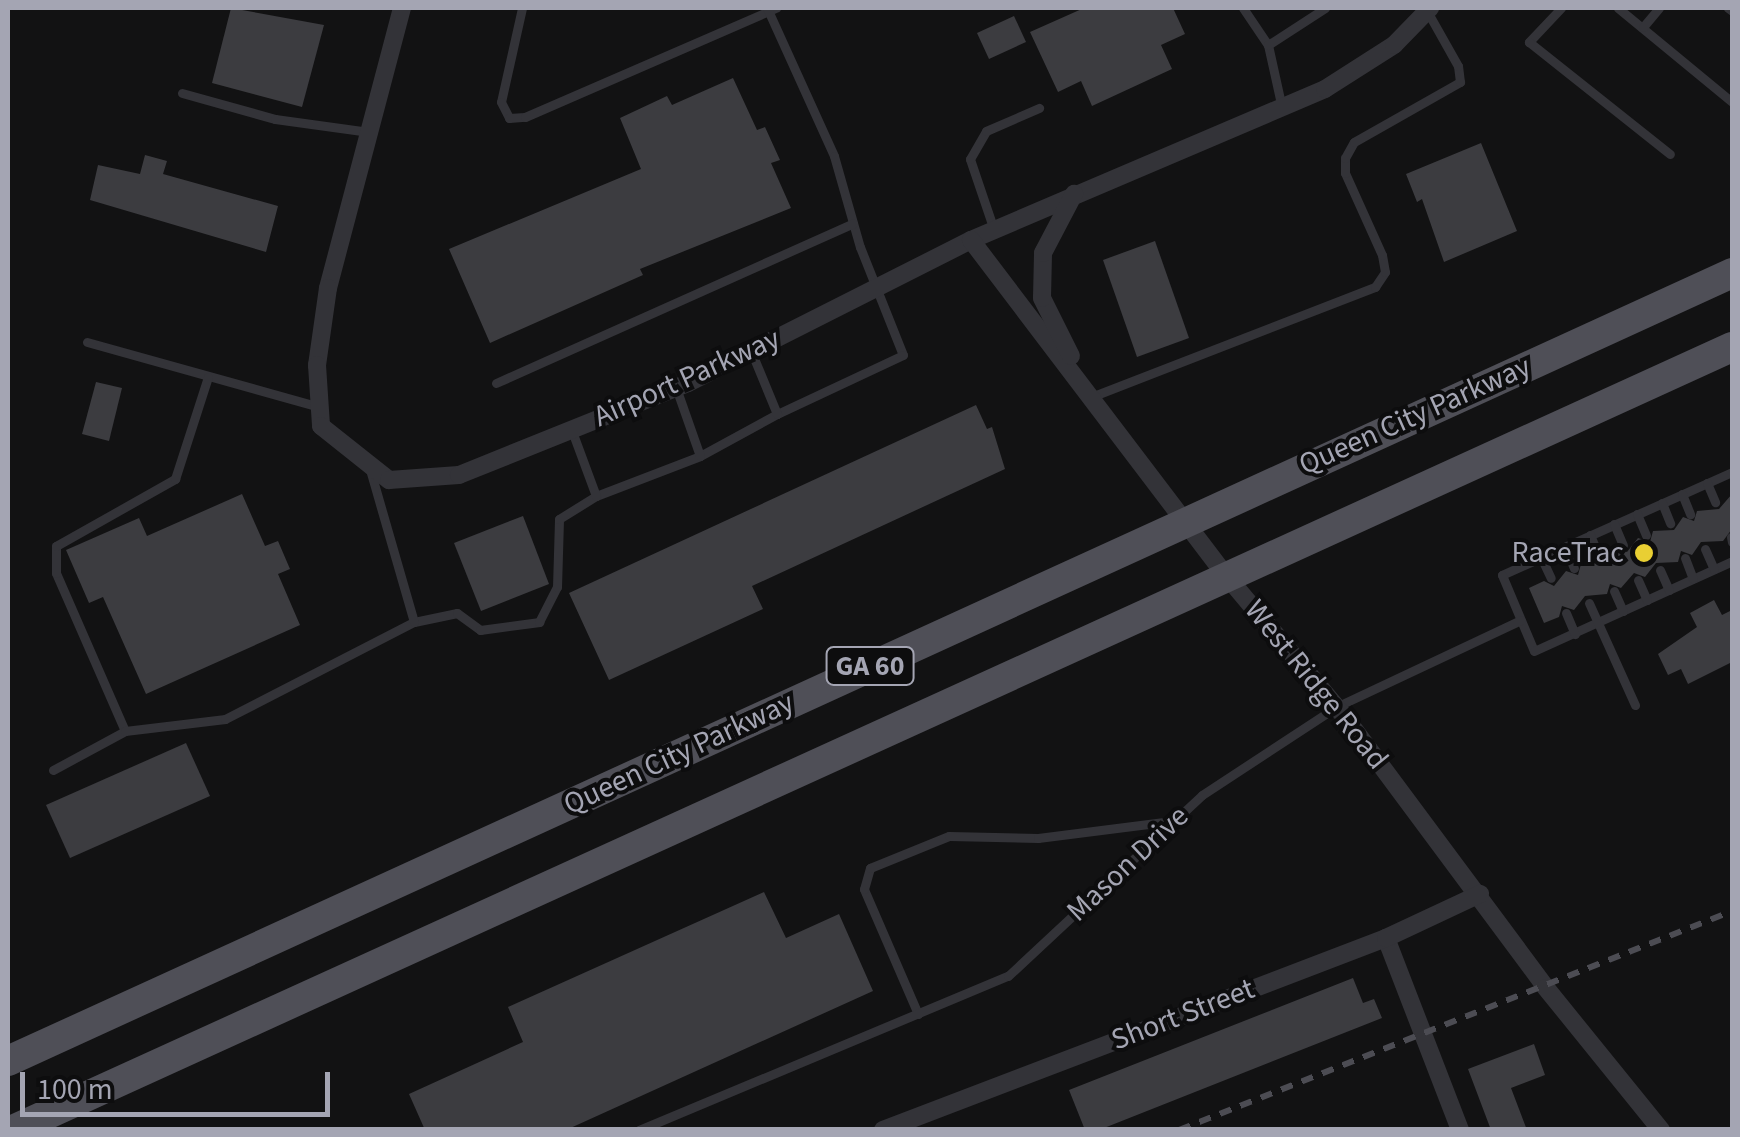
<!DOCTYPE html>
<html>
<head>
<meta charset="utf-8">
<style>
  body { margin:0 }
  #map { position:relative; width:1740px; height:1137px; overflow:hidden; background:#121213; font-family:"Source Sans 3",sans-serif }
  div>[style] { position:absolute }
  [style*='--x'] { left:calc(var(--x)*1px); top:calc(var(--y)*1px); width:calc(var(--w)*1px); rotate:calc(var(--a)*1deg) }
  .building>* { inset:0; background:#3c3c40 }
  .lane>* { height:9px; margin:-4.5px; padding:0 4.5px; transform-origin:4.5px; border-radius:4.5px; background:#333338 }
  .street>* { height:18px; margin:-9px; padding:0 9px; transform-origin:9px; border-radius:9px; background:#333338 }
  .primary>* { height:30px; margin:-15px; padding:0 15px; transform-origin:15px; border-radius:15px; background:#4f4f57 }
  .rail>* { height:6px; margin-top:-3px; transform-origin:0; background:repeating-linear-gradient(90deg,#4c4c53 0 12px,transparent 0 22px) }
  .dots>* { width:28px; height:28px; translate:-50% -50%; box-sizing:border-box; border:5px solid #0d0d0e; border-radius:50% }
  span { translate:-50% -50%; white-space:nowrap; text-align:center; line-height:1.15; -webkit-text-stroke:8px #0d0d0e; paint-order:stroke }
  .shield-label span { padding:2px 8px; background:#0d0d0e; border:2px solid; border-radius:8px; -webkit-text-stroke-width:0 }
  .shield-label { font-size:28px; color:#a4a5b3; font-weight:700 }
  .street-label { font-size:30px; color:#a4a5b3 }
  .poi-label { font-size:30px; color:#a4a5b3 }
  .right { translate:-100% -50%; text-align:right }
  .frame { position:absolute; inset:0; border:10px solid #a4a5b3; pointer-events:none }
  .scale { position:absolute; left:20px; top:1072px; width:310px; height:45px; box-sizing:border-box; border:5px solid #a4a5b3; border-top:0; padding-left:12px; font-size:30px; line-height:35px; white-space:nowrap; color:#a4a5b3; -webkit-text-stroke:8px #0d0d0e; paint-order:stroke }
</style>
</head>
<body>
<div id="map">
  <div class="building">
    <i style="clip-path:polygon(231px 8px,324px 25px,302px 107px,212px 83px)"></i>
    <i style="clip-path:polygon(1084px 8px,1173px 8px,1185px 34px,1161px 45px,1172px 69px,1092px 106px,1081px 81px,1058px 92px,1030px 32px)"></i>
    <i style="clip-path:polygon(1014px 16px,1026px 42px,989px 59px,977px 33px)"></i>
    <i style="clip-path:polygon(733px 78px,757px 130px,765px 127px,780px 160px,771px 163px,791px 208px,640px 269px,643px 275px,490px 343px,449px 249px,641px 169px,620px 118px,667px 96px,672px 105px)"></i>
    <i style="clip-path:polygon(1481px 143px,1517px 231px,1444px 262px,1422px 199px,1417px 202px,1406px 174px)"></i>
    <i style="clip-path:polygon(145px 155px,167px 161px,163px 174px,278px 206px,266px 252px,90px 200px,98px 165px,140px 174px)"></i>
    <i style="clip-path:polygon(1155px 241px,1189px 338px,1137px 357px,1103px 260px)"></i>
    <i style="clip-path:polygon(96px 382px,122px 388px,109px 441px,82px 434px)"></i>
    <i style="clip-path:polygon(976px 405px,987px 429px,992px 427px,1005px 469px,752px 586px,763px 609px,609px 680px,569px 593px)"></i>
    <i style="clip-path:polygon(242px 494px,265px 546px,278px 541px,290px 569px,278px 574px,300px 625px,146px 694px,103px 597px,89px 603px,66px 550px,139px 518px,147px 536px)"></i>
    <i style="clip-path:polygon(1732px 494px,1732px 529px,1723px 541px,1701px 542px,1692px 555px,1681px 551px,1678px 562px,1656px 563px,1645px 577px,1634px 573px,1621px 588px,1610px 584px,1607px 594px,1585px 596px,1574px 610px,1562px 606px,1559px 617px,1544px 623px,1529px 588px,1544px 581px,1554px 586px,1566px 571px,1578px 575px,1581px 564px,1603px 563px,1616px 548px,1627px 552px,1638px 538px,1650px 542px,1653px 531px,1674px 530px,1683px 517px,1694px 521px,1697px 511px,1719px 509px)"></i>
    <i style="clip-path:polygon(523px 516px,549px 584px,481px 611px,454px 543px)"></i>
    <i style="clip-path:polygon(1714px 600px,1722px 615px,1732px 610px,1732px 662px,1688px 684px,1681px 669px,1668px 675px,1658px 654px,1697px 627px,1690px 613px)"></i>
    <i style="clip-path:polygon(186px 743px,210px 796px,70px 858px,46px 805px)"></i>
    <i style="clip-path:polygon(764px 892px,786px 938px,839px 914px,873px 991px,566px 1130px,425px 1130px,409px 1094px,523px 1042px,508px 1007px)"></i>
    <i style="clip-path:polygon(1353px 978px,1363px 1003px,1374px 999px,1382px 1018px,1099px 1130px,1085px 1130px,1069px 1090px)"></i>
    <i style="clip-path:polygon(1534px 1044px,1545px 1075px,1511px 1088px,1527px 1130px,1491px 1130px,1468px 1069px)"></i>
  </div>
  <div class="lane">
    <i style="--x:522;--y:8;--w:96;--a:102.6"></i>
    <i style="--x:501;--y:102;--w:18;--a:63"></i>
    <i style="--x:509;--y:118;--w:16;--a:-4"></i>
    <i style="--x:525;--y:117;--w:274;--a:-23.5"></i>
    <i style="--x:767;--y:8;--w:162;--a:65.6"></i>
    <i style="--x:834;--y:156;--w:95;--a:74.1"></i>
    <i style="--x:860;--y:247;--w:116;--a:68.3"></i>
    <i style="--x:903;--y:355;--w:139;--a:154.9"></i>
    <i style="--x:1243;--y:8;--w:45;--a:56"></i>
    <i style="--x:1268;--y:45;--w:65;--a:77.5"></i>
    <i style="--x:1561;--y:8;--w:47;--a:133.3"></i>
    <i style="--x:1529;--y:42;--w:180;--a:38.5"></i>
    <i style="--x:1618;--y:8;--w:148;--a:39.5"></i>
    <i style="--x:1728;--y:8;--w:5;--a:37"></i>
    <i style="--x:1643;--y:27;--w:25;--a:-50"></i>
    <i style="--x:1268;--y:45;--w:68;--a:-33"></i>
    <i style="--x:182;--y:93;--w:97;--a:15.6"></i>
    <i style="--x:275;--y:119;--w:95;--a:7.9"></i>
    <i style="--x:994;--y:230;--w:75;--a:-108.7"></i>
    <i style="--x:970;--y:159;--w:32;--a:-60"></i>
    <i style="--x:986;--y:131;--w:58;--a:-23.5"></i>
    <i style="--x:87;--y:342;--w:242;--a:15.6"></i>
    <i style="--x:496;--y:383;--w:391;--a:-24.1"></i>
    <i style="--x:1091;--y:397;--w:305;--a:-21.2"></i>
    <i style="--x:1375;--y:287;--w:18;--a:-56"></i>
    <i style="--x:1385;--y:272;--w:17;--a:-100"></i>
    <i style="--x:1382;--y:255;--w:90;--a:-114.3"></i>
    <i style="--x:1345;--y:173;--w:15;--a:-90"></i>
    <i style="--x:1345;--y:158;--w:18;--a:-61"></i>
    <i style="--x:1354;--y:142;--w:122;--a:-29.5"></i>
    <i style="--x:1460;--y:82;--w:16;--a:-97"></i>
    <i style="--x:1458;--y:66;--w:63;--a:-119.4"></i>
    <i style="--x:700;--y:456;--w:88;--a:-28.6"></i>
    <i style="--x:777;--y:414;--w:68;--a:-112.4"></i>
    <i style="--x:1732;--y:472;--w:252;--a:155.9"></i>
    <i style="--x:1502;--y:575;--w:82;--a:67.2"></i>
    <i style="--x:1534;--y:651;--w:217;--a:-24.4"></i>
    <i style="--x:1707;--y:483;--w:21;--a:67"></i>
    <i style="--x:1682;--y:494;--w:22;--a:68"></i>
    <i style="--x:596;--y:496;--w:111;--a:-21"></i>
    <i style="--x:700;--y:456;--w:72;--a:-109.4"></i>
    <i style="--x:1662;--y:503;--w:22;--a:68"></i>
    <i style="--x:1637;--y:514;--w:23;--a:67"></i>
    <i style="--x:1614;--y:524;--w:23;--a:67"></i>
    <i style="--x:1590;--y:535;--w:23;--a:67"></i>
    <i style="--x:1731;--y:537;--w:5;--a:79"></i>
    <i style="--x:1565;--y:547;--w:23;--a:67"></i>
    <i style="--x:1705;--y:549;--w:22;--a:66"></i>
    <i style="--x:1541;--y:557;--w:23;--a:65"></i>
    <i style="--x:1685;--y:558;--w:22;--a:69"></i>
    <i style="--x:1660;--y:570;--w:22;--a:66"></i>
    <i style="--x:1638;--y:580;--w:22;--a:66"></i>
    <i style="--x:1614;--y:591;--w:22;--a:66"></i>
    <i style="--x:1589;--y:603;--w:112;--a:65.7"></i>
    <i style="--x:1566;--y:613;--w:23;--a:67"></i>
    <i style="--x:414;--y:622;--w:44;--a:-11.8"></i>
    <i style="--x:457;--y:613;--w:29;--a:36"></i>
    <i style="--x:480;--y:630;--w:60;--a:-7.7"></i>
    <i style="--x:539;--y:622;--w:39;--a:-63"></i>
    <i style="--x:557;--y:587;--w:68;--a:-88.3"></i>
    <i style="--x:559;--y:519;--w:44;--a:-31.9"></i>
    <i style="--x:596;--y:496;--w:69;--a:-110.3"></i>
    <i style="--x:125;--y:731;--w:172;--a:-113.6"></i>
    <i style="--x:56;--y:573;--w:27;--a:-90"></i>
    <i style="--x:56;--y:546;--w:137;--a:-29.4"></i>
    <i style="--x:175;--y:479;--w:107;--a:-72.1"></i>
    <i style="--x:53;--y:770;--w:82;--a:-28.4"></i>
    <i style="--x:125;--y:731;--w:101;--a:-6.8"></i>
    <i style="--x:225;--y:719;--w:212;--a:-27.2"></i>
    <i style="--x:414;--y:622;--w:162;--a:-106.1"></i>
    <i style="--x:918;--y:1014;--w:136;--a:-113.4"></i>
    <i style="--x:864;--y:889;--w:22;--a:-74"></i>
    <i style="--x:870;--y:868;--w:85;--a:-22.1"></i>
    <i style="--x:949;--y:836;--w:89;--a:1.3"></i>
    <i style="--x:1038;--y:838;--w:135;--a:-7.2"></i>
    <i style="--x:639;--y:1130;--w:400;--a:-22.7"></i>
    <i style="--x:1008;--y:976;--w:265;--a:-43"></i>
    <i style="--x:1202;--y:795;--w:160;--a:-33.3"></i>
    <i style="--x:1336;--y:707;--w:204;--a:-25.2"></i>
  </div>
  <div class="street">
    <i style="--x:402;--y:8;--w:290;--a:104.8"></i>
    <i style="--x:328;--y:288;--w:78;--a:98.1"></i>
    <i style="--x:317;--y:365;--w:61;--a:86.2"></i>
    <i style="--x:321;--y:426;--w:87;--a:38.5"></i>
    <i style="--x:389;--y:480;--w:70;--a:-4.1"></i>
    <i style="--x:459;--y:475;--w:247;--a:-21.9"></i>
    <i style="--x:688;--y:383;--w:317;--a:-26.8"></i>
    <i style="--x:971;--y:240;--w:385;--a:-23.1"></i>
    <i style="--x:1325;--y:89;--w:82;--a:-32.5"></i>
    <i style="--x:1394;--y:45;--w:52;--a:-45.8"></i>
    <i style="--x:971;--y:240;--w:418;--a:52.8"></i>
    <i style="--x:1224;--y:573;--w:188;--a:50"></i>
    <i style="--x:1345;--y:717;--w:337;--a:53.4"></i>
    <i style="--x:1546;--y:988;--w:183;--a:51"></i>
    <i style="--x:1071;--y:356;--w:65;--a:-116.6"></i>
    <i style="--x:1042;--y:298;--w:45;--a:-88.7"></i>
    <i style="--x:1043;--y:253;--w:67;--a:-62.3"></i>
    <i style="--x:1386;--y:938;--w:206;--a:68.9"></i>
    <i style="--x:883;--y:1130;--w:538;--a:-20.89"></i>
    <i style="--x:1386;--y:938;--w:104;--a:-25.1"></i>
  </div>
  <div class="primary">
    <i style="--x:8;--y:1061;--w:1896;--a:-24.56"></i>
    <i style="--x:13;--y:1130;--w:1889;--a:-24.49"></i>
  </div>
  <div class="rail">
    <i style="--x:1179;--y:1130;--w:595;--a:-21.6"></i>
  </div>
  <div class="dots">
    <i style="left:1644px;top:553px;background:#e9cf33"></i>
  </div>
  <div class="shield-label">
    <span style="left:870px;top:666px">GA 60</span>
  </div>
  <div class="street-label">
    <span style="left:687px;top:378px;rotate:-24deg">Airport Parkway</span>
    <span style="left:1415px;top:416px;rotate:-24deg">Queen City Parkway</span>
    <span style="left:1316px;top:685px;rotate:51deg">West Ridge Road</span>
    <span style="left:679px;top:754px;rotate:-25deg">Queen City Parkway</span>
    <span style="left:1128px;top:864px;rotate:-43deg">Mason Drive</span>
    <span style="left:1183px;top:1015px;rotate:-21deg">Short Street</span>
  </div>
  <div class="poi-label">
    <span class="right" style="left:1624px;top:553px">RaceTrac</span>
  </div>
  <div class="frame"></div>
  <div class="scale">100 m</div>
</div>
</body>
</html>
